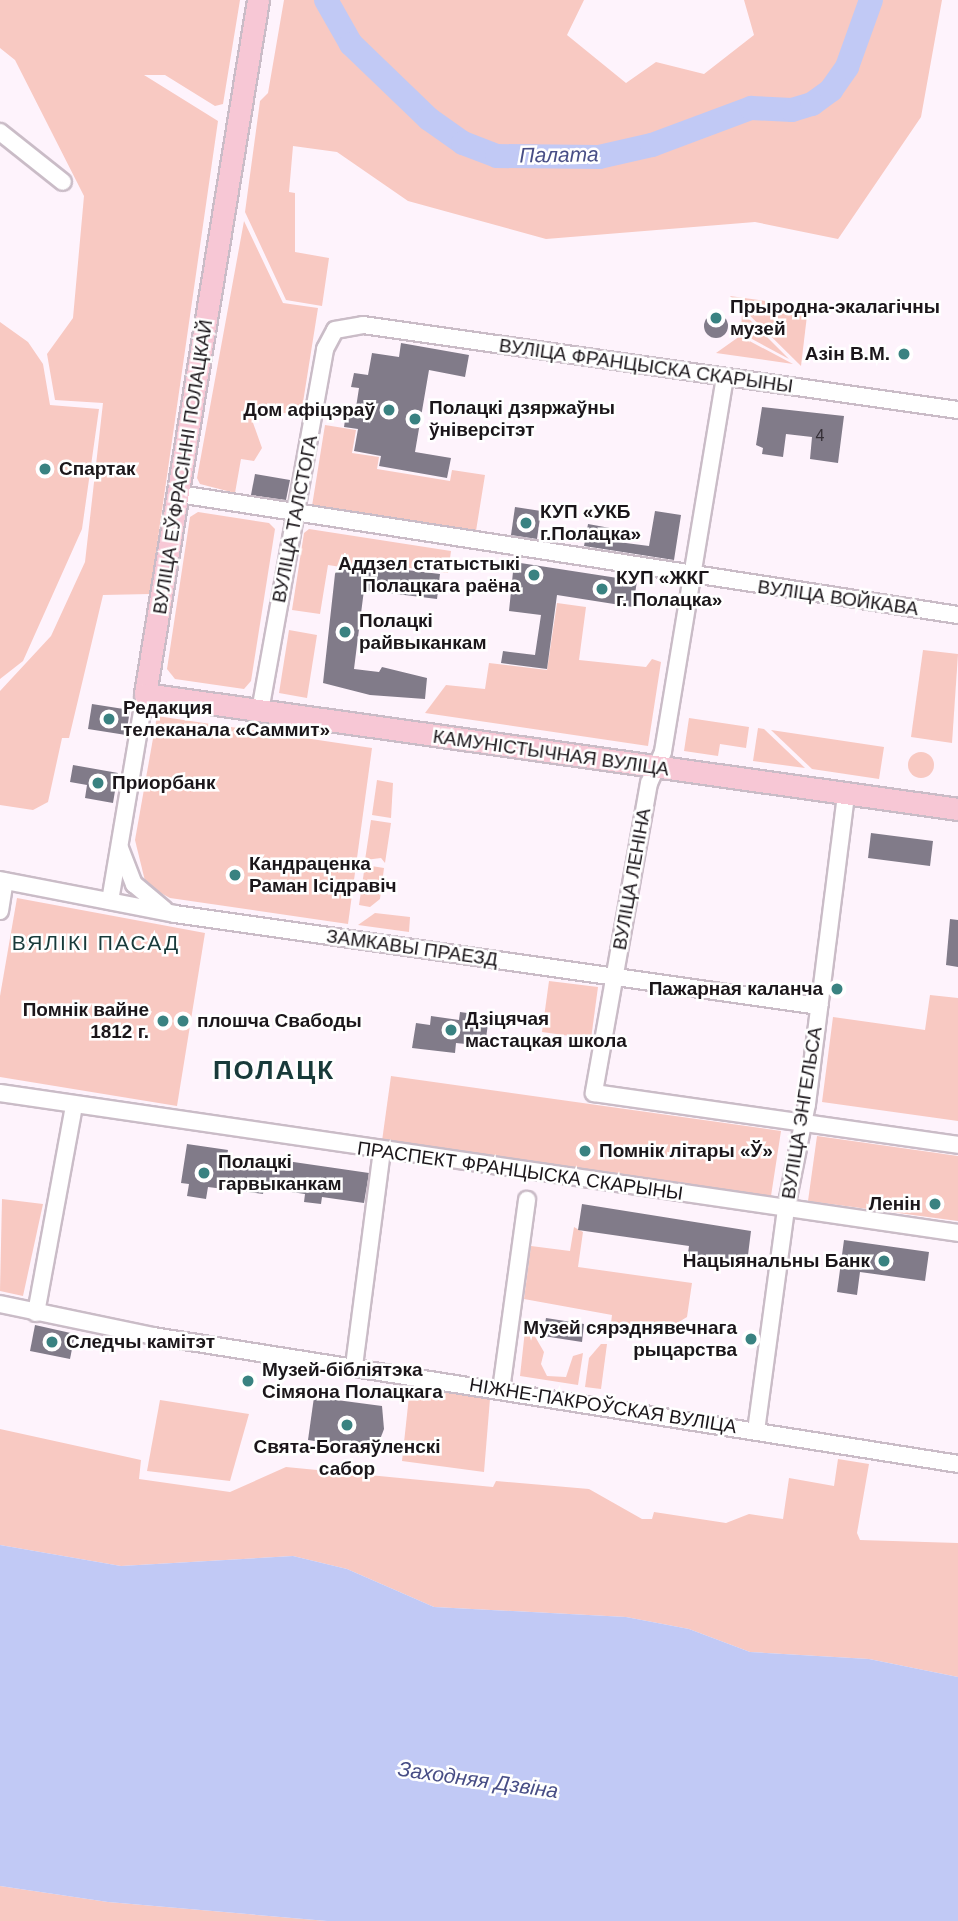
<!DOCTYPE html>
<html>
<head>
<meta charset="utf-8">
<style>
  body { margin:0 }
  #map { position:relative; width:958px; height:1921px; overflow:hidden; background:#fef3fc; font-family:Arial,sans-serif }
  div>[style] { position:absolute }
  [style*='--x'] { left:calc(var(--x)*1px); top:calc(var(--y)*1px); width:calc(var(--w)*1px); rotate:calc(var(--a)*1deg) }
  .green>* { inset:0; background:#f8c9c2 }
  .round { border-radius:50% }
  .water>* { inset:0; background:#c1c9f5 }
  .river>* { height:24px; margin:-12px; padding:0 12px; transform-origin:12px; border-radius:12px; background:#c1c9f5 }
  .building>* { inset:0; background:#817b89 }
  .roads { filter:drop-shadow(2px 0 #cabcc7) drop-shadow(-2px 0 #cabcc7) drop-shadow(0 2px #cabcc7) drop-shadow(0 -2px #cabcc7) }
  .minor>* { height:16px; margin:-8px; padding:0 8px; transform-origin:8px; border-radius:8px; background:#fff }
  .major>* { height:21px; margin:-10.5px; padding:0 10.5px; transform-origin:10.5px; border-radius:10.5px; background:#f7c7d5 }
  .dots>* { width:19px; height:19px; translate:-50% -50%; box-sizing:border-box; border:4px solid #fff; border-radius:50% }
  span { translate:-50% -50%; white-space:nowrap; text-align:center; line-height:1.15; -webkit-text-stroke:5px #fff; paint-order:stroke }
  .number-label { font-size:16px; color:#342f36 }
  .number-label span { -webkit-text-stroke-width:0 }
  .poi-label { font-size:19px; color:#1b161a; font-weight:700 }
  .left { translate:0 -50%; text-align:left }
  .right { translate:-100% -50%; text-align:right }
  .street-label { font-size:19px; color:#1b161a }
  .water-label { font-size:21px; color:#484e86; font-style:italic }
  .neighbourhood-label { font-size:21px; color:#183a3a; letter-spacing:2px }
  .district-label { font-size:26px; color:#183a3a; font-weight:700; letter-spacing:2px }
</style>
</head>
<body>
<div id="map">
  <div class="green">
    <i style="clip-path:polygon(0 0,240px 0,223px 104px,215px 106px,165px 75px,144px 75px,218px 121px,150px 594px,103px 595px,69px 738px,62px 738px,48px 802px,33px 810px,0 805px,0 691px,51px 636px,85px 562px,103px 403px,55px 400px,47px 354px,73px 318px,84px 196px,15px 60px,0 48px)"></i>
    <i style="clip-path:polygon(284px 0,584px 0,567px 35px,626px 83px,656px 62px,704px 74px,754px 35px,744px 0,942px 0,921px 117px,838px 239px,755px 222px,546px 239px,408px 201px,337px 152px,293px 146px,289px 192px,295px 193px,295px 252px,329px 258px,322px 306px,286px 300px,245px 212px,260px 101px,268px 93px)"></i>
    <i style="clip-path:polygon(244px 221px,283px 303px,318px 308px,301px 415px,258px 410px,252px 420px,262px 448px,254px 461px,241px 459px,235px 493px,200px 484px,197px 478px)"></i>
    <i style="clip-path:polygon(730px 296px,808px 307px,801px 366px)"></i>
    <i style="clip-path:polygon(742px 312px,789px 359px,741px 333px)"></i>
    <i style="clip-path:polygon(0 322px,28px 342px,43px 364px,50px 405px,99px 409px,82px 529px,23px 661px,0 679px)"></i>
    <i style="clip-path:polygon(740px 336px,793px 364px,716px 353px)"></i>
    <i style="clip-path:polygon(325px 425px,356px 430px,352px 453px,379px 457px,377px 469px,450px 481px,452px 470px,485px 475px,476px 531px,312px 506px)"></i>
    <i style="clip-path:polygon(198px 512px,269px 523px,275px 529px,251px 681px,244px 689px,175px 679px,167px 669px,190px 517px)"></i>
    <i style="clip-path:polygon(309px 529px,451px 551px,448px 573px,356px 561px,354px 569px,328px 565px,320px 614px,292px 610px,304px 533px)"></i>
    <i style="clip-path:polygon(557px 603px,586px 607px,579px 660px,646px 667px,652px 659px,661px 662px,648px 746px,425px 713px,446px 685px,485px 689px,489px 663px,547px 670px)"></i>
    <i style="clip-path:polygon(289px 630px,317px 635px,307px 698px,279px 693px)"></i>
    <i style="clip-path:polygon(923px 650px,958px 654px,952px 743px,911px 737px)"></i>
    <i style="clip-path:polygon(157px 716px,372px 748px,348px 924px,170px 898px,146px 885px,135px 840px)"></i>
    <i style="clip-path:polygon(689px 718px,749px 727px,746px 748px,720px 744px,718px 756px,684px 751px)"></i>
    <i style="clip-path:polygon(758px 728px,764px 729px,805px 768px,753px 761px)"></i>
    <i style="clip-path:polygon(771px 730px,884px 747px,879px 779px,812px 769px)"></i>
    <i class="round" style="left:908px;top:752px;width:26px;height:26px"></i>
    <i style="clip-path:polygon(377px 780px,393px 783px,391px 818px,372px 815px)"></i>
    <i style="clip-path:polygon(371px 820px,391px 823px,385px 863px,381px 858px,365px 860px)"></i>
    <i style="clip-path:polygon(365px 865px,384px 868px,380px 899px,370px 907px,359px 905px)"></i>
    <i style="clip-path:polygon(17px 898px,205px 933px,177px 1106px,0 1077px,0 996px)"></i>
    <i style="clip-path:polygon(375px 913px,410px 917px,409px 932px,358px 925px)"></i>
    <i style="clip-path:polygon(549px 981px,598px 987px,591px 1039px,542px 1032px)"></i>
    <i style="clip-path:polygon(930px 995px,958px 998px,958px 1121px,822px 1102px,833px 1017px,925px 1030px)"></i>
    <i style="clip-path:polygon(391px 1076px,781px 1131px,771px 1196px,382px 1141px)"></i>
    <i style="clip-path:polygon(817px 1136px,958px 1156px,958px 1221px,808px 1201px)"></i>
    <i style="clip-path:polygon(2px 1199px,43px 1204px,23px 1296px,0 1291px)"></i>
    <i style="clip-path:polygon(574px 1227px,583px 1232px,578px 1267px,692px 1283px,687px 1317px,664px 1331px,630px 1325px,628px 1333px,610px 1331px,612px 1315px,524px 1299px,531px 1246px,570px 1251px)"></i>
    <i style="clip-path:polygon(526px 1321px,544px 1352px,541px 1364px,547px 1376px,566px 1377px,573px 1356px,583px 1353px,578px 1385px,520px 1376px)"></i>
    <i style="clip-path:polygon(601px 1344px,607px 1344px,601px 1389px,585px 1387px,589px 1358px)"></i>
    <i style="clip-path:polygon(410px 1387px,490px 1399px,484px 1472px,402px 1461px)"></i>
    <i style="clip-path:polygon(160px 1400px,249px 1414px,230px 1481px,147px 1471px)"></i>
    <i style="clip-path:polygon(0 1429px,141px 1460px,139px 1479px,230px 1492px,286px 1467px,493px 1487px,496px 1481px,589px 1489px,642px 1519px,652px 1519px,654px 1512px,726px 1523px,749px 1514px,783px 1519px,789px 1478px,834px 1486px,838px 1459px,869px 1464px,857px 1533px,860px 1540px,958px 1543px,958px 1677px,869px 1659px,750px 1652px,689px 1629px,626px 1617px,434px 1607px,347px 1569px,293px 1556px,121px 1566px,0 1545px)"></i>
    <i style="clip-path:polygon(0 1886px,108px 1902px,327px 1921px,0 1921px)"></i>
  </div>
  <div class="water">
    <i style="clip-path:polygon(0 1545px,121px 1566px,293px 1556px,347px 1569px,434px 1607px,626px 1617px,689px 1629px,750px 1652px,869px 1659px,958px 1677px,958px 1921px,327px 1921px,108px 1902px,0 1886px)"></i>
  </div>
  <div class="river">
    <i style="--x:326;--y:0;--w:51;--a:60.4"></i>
    <i style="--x:351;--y:44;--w:108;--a:43.9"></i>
    <i style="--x:429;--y:119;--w:42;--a:35.2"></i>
    <i style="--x:463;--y:143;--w:36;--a:21"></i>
    <i style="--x:497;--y:156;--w:102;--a:0.6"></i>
    <i style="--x:599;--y:157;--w:54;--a:-12.8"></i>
    <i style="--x:652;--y:145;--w:106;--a:-20.5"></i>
    <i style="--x:751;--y:108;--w:41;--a:2.8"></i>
    <i style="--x:792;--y:110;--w:21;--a:-17"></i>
    <i style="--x:812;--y:104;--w:24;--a:-36"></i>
    <i style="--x:831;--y:90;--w:28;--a:-55"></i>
    <i style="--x:847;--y:67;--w:71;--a:-70.3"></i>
  </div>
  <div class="building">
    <i class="round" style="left:704px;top:314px;width:24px;height:24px"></i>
    <i style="clip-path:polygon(401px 343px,469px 355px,465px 377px,429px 370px,415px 452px,451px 458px,447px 478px,379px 466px,381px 456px,354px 451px,358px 429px,344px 427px,346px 413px,355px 414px,359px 388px,351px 387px,354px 373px,368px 375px,372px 353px,399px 357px)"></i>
    <i style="clip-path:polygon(762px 407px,844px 416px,838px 463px,810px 459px,812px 437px,786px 434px,783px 457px,762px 454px,763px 448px,756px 445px)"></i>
    <i style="clip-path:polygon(255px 474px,290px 480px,286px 500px,251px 495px)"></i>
    <i style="clip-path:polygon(515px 507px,541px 511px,537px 539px,511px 535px)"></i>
    <i style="clip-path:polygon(655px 511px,681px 515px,674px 560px,584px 546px,588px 524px,621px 530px,618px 542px,649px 546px)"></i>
    <i style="clip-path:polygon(514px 562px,637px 581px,633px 607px,557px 595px,547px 669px,501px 663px,503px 651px,535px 655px,541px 615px,509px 611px)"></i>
    <i style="clip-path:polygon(357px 564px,440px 574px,437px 599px,364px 590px,358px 637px,354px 669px,379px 672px,382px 667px,427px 678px,425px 699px,370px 695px,323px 683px,335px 574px,337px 568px,356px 571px)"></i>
    <i style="clip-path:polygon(92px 704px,130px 710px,126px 735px,88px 729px)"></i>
    <i style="clip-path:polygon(73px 765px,118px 773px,113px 803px,85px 798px,87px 785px,70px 782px)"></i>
    <i style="clip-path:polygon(871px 833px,933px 841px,930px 866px,868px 858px)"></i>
    <i style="clip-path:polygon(950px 919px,958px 920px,958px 967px,946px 965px)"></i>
    <i style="clip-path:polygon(460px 1012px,489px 1016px,485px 1046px,456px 1043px,455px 1053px,412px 1048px,416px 1023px,430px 1025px,431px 1016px,459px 1020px)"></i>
    <i style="clip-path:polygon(187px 1144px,228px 1150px,226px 1162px,264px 1168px,266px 1158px,369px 1173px,364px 1203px,322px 1197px,321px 1204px,304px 1202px,305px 1194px,264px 1188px,263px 1194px,208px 1187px,206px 1199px,187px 1196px,189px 1184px,181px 1183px)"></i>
    <i style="clip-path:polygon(582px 1204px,751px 1231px,747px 1263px,687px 1261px,689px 1246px,578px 1230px)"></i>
    <i style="clip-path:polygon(844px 1240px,929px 1252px,925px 1281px,860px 1272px,857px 1295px,837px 1292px)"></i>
    <i style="clip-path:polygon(546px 1318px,584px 1324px,582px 1342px,543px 1336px)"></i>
    <i style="clip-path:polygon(35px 1325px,75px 1334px,70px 1359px,30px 1351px)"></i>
    <i style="clip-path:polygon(314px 1397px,382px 1406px,384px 1429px,376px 1450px,308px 1440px)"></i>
  </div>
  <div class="roads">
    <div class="minor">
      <i style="--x:0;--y:132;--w:80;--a:38.4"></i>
      <i style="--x:725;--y:377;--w:380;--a:99.4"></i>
      <i style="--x:663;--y:752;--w:34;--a:114"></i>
      <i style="--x:649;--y:783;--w:315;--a:100.1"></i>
      <i style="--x:594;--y:1093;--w:368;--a:8.1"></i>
      <i style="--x:179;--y:494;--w:788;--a:8.83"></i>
      <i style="--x:260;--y:711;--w:368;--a:-79.8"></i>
      <i style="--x:325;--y:349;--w:21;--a:-62"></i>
      <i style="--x:335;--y:330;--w:28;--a:-10"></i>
      <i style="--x:363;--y:325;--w:601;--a:8.13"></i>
      <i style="--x:120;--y:848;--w:39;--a:69"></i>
      <i style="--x:134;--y:884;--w:40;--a:40"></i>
      <i style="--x:0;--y:880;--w:178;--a:11"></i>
      <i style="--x:175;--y:914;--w:651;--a:8.13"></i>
      <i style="--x:110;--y:901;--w:210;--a:-80.4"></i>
      <i style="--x:0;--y:911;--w:30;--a:-81"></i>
      <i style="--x:0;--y:1093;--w:968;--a:8.31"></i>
      <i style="--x:0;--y:1304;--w:156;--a:11.8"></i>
      <i style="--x:153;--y:1336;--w:815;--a:9.03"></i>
      <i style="--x:36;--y:1313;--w:211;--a:-79.6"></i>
      <i style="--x:354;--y:1366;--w:217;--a:-82.6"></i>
      <i style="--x:501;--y:1390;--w:192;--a:-82.2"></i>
      <i style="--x:756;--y:1431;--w:225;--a:-82.3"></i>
      <i style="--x:786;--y:1208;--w:106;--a:-78.6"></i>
      <i style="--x:807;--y:1104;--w:312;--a:-82.8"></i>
    </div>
    <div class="major">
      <i style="--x:258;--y:0;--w:703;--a:99.25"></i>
      <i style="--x:145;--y:694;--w:821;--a:8.05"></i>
    </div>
  </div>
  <div class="dots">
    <i style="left:716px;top:318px;background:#398281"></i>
    <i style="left:904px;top:354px;background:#398281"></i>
    <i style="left:389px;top:410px;background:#398281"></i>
    <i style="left:415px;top:419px;background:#398281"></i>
    <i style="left:45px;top:469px;background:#398281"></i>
    <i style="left:526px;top:523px;background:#398281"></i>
    <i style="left:534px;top:575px;background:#398281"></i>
    <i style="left:602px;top:589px;background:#398281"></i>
    <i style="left:345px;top:632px;background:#398281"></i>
    <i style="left:109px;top:719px;background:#398281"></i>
    <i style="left:98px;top:783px;background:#398281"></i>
    <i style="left:235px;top:875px;background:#398281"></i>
    <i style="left:837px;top:989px;background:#398281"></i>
    <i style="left:163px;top:1021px;background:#398281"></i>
    <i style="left:183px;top:1021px;background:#398281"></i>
    <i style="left:451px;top:1030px;background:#398281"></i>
    <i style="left:585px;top:1151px;background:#398281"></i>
    <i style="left:204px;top:1173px;background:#398281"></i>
    <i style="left:935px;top:1204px;background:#398281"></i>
    <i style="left:884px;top:1261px;background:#398281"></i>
    <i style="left:751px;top:1339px;background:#398281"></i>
    <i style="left:52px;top:1342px;background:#398281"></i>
    <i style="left:248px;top:1381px;background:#398281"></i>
    <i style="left:347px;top:1425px;background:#398281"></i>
  </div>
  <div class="number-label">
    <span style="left:820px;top:436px">4</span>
  </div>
  <div class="poi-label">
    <span class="left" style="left:730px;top:318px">Прыродна-экалагічны<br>музей</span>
    <span class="right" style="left:890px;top:354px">Азін В.М.</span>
    <span class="left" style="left:429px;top:419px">Полацкі дзяржаўны<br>ўніверсітэт</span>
    <span class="right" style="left:375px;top:410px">Дом афіцэраў</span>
    <span class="left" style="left:59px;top:469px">Спартак</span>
    <span class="left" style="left:540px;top:523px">КУП «УКБ<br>г.Полацка»</span>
    <span class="right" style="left:520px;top:575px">Аддзел статыстыкі<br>Полацкага раёна</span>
    <span class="left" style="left:616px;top:589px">КУП «ЖКГ<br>г. Полацка»</span>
    <span class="left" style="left:359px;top:632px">Полацкі<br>райвыканкам</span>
    <span class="left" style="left:123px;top:719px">Редакция<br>телеканала «Саммит»</span>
    <span class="left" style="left:112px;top:783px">Приорбанк</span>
    <span class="left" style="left:249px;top:875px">Кандраценка<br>Раман Ісідравіч</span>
    <span class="right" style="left:823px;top:989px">Пажарная каланча</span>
    <span class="right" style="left:149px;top:1021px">Помнік вайне<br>1812 г.</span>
    <span class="left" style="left:465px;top:1030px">Дзіцячая<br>мастацкая школа</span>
    <span class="left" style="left:197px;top:1021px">плошча Свабоды</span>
    <span class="left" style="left:599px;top:1151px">Помнік літары «Ў»</span>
    <span class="left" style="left:218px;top:1173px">Полацкі<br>гарвыканкам</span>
    <span class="right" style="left:921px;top:1204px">Ленін</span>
    <span class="right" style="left:870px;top:1261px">Нацыянальны Банк</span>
    <span class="right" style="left:737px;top:1339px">Музей сярэднявечнага<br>рыцарства</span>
    <span class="left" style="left:66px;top:1342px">Следчы камітэт</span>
    <span class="left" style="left:262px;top:1381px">Музей-бібліятэка<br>Сімяона Полацкага</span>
    <span style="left:347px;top:1458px">Свята-Богаяўленскі<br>сабор</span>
  </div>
  <div class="street-label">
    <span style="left:646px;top:366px;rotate:8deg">ВУЛІЦА ФРАНЦЫСКА СКАРЫНЫ</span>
    <span style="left:183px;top:467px;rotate:-81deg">ВУЛІЦА ЕЎФРАСІННІ ПОЛАЦКАЙ</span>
    <span style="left:295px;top:519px;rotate:-79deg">ВУЛІЦА ТАЛСТОГА</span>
    <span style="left:838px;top:598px;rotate:8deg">ВУЛІЦА ВОЙКАВА</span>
    <span style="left:551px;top:753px;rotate:8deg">КАМУНІСТЫЧНАЯ ВУЛІЦА</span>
    <span style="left:632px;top:879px;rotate:-80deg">ВУЛІЦА ЛЕНІНА</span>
    <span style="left:412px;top:948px;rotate:8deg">ЗАМКАВЫ ПРАЕЗД</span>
    <span style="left:802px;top:1113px;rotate:-81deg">ВУЛІЦА ЭНГЕЛЬСА</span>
    <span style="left:520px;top:1171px;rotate:8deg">ПРАСПЕКТ ФРАНЦЫСКА СКАРЫНЫ</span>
    <span style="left:603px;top:1406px;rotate:9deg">НІЖНЕ-ПАКРОЎСКАЯ ВУЛІЦА</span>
  </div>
  <div class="water-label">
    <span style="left:559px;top:155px;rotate:-1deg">Палата</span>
    <span style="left:478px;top:1780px;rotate:8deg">Заходняя Дзвіна</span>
  </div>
  <div class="neighbourhood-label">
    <span style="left:96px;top:943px">ВЯЛІКІ ПАСАД</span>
  </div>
  <div class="district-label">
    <span style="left:274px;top:1071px">ПОЛАЦК</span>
  </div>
</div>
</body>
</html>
